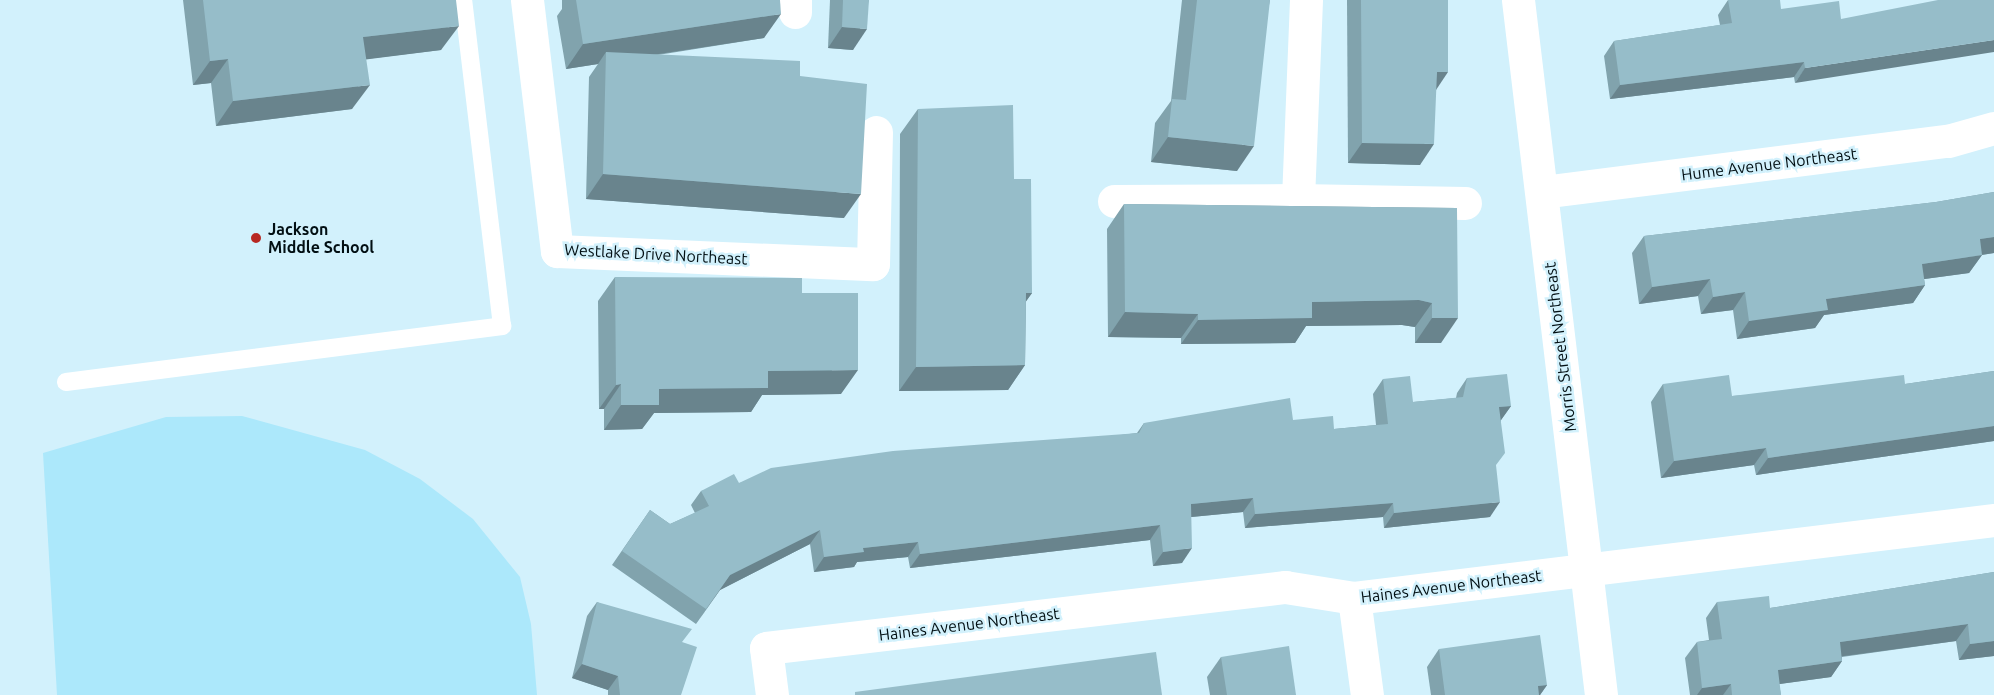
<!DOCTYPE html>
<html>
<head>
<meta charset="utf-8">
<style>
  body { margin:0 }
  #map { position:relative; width:1994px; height:695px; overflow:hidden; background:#d2f1fc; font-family:Ubuntu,sans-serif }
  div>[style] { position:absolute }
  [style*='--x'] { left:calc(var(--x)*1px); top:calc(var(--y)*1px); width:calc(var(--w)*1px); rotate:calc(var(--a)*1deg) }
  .green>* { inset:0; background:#ace8fb }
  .lane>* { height:18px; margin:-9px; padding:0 9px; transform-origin:9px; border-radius:9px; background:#fff }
  .street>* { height:33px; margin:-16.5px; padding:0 16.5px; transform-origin:16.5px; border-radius:16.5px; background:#fff }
  .secondary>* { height:33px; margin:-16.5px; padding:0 16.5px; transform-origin:16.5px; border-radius:16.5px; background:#fff }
  .wall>* { inset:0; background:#81a3ad }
  .shaded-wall>* { inset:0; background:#69848d }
  .building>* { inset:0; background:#96bdc9 }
  .dots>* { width:16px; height:16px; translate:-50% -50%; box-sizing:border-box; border:3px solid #d2f1fc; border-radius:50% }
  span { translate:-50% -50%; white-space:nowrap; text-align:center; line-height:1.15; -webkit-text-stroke:5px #d2f1fc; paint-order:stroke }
  .street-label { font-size:16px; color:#020f13 }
  .poi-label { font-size:16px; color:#020f13; font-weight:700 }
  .left { translate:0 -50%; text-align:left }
</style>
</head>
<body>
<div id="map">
  <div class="green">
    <i style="clip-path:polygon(242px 416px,365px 450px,420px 479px,473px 519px,520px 577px,531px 624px,537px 695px,57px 695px,43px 453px,166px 417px)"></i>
  </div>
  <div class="lane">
    <i style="--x:66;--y:382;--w:440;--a:-7.3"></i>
    <i style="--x:502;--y:326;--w:328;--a:-96.8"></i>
  </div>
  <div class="street">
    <i style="--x:527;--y:0;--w:253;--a:83.2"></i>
    <i style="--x:557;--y:251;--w:316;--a:2.4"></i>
    <i style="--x:873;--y:264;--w:132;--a:-88.7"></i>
    <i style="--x:795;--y:0;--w:12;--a:90"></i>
    <i style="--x:1306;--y:0;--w:200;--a:92.3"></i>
    <i style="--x:1298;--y:200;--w:167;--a:1"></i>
    <i style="--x:1542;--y:192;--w:409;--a:-7.2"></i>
    <i style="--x:1948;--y:141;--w:48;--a:-15.8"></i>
    <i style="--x:1114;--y:201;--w:184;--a:-0.3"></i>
    <i style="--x:1354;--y:598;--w:98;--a:82.4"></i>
    <i style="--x:772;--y:695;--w:47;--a:-97.3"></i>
    <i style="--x:766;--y:648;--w:523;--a:-6.7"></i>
    <i style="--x:1285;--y:587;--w:70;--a:9.1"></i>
    <i style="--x:1354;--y:598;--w:645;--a:-6.95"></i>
  </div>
  <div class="secondary">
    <i style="--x:1518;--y:0;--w:700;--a:83.19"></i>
  </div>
  <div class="wall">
    <i style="clip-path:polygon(183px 0,456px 0,441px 50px,366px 59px,352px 109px,216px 126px,211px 83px,193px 85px)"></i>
    <i style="clip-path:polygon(562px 0,780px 0,764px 38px,658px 55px,800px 76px,844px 218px,586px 199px,589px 77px,598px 64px,566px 69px,557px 16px,562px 9px)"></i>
    <i style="clip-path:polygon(830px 0,869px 0,853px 50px,828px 48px)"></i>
    <i style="clip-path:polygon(1182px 0,1270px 0,1237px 171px,1151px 162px,1155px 123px,1171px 101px)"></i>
    <i style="clip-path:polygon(1347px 0,1448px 0,1436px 89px,1420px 165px,1348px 163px)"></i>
    <i style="clip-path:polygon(1728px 0,1841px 19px,1795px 83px,1794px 77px,1610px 99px,1604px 56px,1614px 41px,1720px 25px,1718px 15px)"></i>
    <i style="clip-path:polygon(918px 109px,1014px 179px,1032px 293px,1026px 301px,1025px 365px,1008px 390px,899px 391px,900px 134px)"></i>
    <i style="clip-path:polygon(1994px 192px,1994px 253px,1982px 255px,1969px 273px,1924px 279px,1925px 285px,1913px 303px,1824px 315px,1815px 328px,1737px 339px,1733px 310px,1701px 314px,1698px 296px,1639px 304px,1632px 253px,1644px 236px,1936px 202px)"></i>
    <i style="clip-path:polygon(1124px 204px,1457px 208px,1441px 343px,1415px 343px,1415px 327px,1402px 325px,1306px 326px,1295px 343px,1181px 344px,1181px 338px,1108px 337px,1107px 229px)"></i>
    <i style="clip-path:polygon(615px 277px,802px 293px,841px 394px,762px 395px,751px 412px,654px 413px,642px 429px,604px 430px,604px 409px,599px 409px,598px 301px)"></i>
    <i style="clip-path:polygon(1994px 371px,1994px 441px,1756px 475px,1754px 465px,1661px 478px,1651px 402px,1663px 384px,1732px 396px,1905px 384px)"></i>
    <i style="clip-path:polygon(1467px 378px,1511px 406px,1501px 420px,1490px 517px,1384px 528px,1383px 517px,1245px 528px,1243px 512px,1191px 517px,1182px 563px,1153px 566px,1150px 540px,910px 568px,908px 557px,857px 562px,854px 567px,814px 572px,810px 544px,720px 590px,696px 624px,612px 565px,650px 510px,670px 524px,695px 513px,691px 505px,701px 491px,739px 483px,1137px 433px,1144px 423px,1293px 420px,1334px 429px,1376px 425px,1373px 394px,1383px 379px,1413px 402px,1456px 398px,1457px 393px)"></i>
    <i style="clip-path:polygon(1994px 572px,1994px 656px,1959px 660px,1956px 641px,1842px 657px,1842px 661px,1831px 677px,1779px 684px,1781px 695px,1690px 695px,1685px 658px,1697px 642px,1709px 640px,1706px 618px,1717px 602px,1770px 608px)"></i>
    <i style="clip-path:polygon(597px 602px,682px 642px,681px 695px,608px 695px,608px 690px,572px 678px,587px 616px)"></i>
    <i style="clip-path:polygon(1439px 649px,1547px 685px,1540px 695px,1431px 695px,1427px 667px)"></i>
    <i style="clip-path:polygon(1221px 657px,1296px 695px,1210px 695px,1207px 677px)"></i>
  </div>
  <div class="shaded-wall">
    <i style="clip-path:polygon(781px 14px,764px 38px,606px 62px,606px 52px,598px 64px,566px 69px,583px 44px)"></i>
    <i style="clip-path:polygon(459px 26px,441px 50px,346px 62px,363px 37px)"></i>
    <i style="clip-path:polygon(842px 27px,867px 29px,853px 50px,828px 48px)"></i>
    <i style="clip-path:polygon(1994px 40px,1994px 52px,1795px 83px,1805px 68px)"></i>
    <i style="clip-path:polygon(228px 59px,211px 83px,193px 85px,210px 61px)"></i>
    <i style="clip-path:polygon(1804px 62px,1794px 77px,1610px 99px,1620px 85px)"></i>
    <i style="clip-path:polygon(1437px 72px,1448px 72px,1434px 93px)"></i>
    <i style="clip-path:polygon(370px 85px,352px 109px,216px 126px,233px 101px)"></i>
    <i style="clip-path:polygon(1168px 137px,1254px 146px,1237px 171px,1151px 162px)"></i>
    <i style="clip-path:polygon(1362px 143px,1434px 144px,1420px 165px,1348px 163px)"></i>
    <i style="clip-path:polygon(603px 174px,861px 194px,844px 218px,586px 199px)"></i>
    <i style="clip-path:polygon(1994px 237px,1994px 253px,1967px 257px,1980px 239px)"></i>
    <i style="clip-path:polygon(1982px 255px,1969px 273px,1910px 281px,1922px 264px)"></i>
    <i style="clip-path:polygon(1710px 279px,1698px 296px,1639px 304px,1652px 287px)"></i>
    <i style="clip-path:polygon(1925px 285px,1913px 303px,1824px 315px,1815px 328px,1737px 339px,1749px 321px,1826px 299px)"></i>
    <i style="clip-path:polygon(1745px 292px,1733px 310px,1701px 314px,1713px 297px)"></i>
    <i style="clip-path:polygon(1026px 293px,1032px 293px,1015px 317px)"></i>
    <i style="clip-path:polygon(1419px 300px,1432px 303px,1415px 327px,1402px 325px,1306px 326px,1295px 343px,1181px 344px,1198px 320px,1312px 302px)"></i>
    <i style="clip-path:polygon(1125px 312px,1198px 314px,1181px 338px,1108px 337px)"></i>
    <i style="clip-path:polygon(1432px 318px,1458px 318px,1441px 343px,1415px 343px)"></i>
    <i style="clip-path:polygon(1025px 365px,1008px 390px,899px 391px,916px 367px)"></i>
    <i style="clip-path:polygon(858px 370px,841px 394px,762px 395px,751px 412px,654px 413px,642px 429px,604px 430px,621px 405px,659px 389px,768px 371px)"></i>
    <i style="clip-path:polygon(621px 384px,604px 409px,599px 409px,616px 385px)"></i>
    <i style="clip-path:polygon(1511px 406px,1501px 420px,1489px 421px,1499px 407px)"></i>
    <i style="clip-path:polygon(1994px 426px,1994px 441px,1756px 475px,1768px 458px)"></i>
    <i style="clip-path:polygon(1766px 448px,1754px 465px,1661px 478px,1674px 461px)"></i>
    <i style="clip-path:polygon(1253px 498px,1243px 512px,1181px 518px,1191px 504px)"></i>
    <i style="clip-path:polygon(1500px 502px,1490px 517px,1384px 528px,1394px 513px)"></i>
    <i style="clip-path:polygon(1393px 503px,1383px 517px,1245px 528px,1255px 514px)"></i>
    <i style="clip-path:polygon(1160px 525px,1150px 540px,910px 568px,920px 554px)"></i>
    <i style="clip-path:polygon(820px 530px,810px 544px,720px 590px,696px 624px,730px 575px)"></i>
    <i style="clip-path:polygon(918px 542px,908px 557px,857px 562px,854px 567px,814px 572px,824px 557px,863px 548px)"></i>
    <i style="clip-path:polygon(1192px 548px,1182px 563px,1153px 566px,1163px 552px)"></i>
    <i style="clip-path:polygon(1968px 624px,1956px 641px,1829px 658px,1840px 642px)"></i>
    <i style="clip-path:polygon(1994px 641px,1994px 656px,1959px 660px,1970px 644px)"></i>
    <i style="clip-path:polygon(1842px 661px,1831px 677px,1766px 686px,1778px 670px)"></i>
    <i style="clip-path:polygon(582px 664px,618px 676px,608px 690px,572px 678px)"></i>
    <i style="clip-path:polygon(1731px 684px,1723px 695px,1697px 695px,1702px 688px)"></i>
    <i style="clip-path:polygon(1547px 685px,1540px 695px,1532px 695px,1538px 686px)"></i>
  </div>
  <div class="building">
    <i style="clip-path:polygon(203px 0,456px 0,459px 26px,363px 37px,370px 85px,233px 101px,228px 59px,210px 61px)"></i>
    <i style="clip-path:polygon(576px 0,780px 0,781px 14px,583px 44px)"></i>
    <i style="clip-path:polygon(843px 0,869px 0,867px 29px,842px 27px)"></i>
    <i style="clip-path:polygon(1197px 0,1270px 0,1254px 146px,1168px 137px,1172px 99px,1186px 100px)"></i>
    <i style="clip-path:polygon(1361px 0,1448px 0,1448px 72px,1437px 72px,1434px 144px,1362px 143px)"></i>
    <i style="clip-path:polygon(1728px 0,1780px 0,1781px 9px,1839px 1px,1841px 19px,1938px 0,1994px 0,1994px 40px,1805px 68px,1804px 62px,1620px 85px,1614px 41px,1732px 23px)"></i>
    <i style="clip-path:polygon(606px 52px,800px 61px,800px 76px,867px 84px,861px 194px,603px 174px)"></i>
    <i style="clip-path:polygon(1013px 105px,1014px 179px,1031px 179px,1032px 293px,1026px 293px,1025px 365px,916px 367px,918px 109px)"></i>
    <i style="clip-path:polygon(1994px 192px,1994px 237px,1980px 239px,1982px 255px,1922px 264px,1925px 285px,1826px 299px,1828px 310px,1749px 321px,1745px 292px,1713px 297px,1710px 279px,1652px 287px,1644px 236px,1936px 202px)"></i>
    <i style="clip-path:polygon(1124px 204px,1457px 208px,1458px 318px,1432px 318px,1432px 303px,1419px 300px,1312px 302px,1312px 318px,1198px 320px,1198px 314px,1125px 312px)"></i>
    <i style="clip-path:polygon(615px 277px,802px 278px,802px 293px,858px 293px,858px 370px,768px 371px,768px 388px,659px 389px,659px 405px,621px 405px,621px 384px,616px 385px)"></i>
    <i style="clip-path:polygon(1994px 371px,1994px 426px,1768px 458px,1766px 448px,1674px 461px,1663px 384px,1729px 375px,1732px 396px,1904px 375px,1905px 384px)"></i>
    <i style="clip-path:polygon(1507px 374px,1511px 406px,1499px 407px,1505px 453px,1496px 465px,1500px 502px,1394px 513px,1393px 503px,1255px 514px,1253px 498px,1191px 504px,1192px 548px,1163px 552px,1160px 525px,920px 554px,918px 542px,863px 548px,864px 552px,824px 557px,820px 530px,730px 575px,706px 609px,622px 551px,650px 510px,670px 524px,709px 506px,701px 491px,734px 474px,739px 483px,771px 468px,893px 451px,1139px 433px,1144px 423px,1290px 398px,1293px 420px,1333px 416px,1334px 429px,1388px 424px,1383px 379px,1410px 376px,1413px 402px,1463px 397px,1467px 378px)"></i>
    <i style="clip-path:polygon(1994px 572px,1994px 641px,1970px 644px,1968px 624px,1840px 642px,1842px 661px,1778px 670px,1781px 695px,1732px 695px,1731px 684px,1702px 688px,1697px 642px,1722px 639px,1717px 602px,1769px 596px,1770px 608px)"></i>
    <i style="clip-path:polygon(597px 602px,692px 629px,682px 642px,697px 647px,681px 695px,620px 695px,618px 676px,582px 664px)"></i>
    <i style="clip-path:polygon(1540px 635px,1547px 685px,1538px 686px,1539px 695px,1445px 695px,1439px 649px)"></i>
    <i style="clip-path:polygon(1289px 646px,1296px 695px,1227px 695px,1221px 657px)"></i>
    <i style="clip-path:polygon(1156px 652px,1162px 695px,855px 695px,855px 692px)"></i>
  </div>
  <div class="dots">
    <i style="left:256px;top:238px;background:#b72822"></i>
  </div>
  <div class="street-label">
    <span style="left:1769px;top:164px;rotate:-7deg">Hume Avenue Northeast</span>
    <span style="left:656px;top:254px;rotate:3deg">Westlake Drive Northeast</span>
    <span style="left:1560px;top:347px;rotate:-97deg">Morris Street Northeast</span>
    <span style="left:1451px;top:586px;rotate:-7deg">Haines Avenue Northeast</span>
    <span style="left:969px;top:624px;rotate:-7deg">Haines Avenue Northeast</span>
  </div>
  <div class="poi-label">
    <span class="left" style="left:268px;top:238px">Jackson<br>Middle School</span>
  </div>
</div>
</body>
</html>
